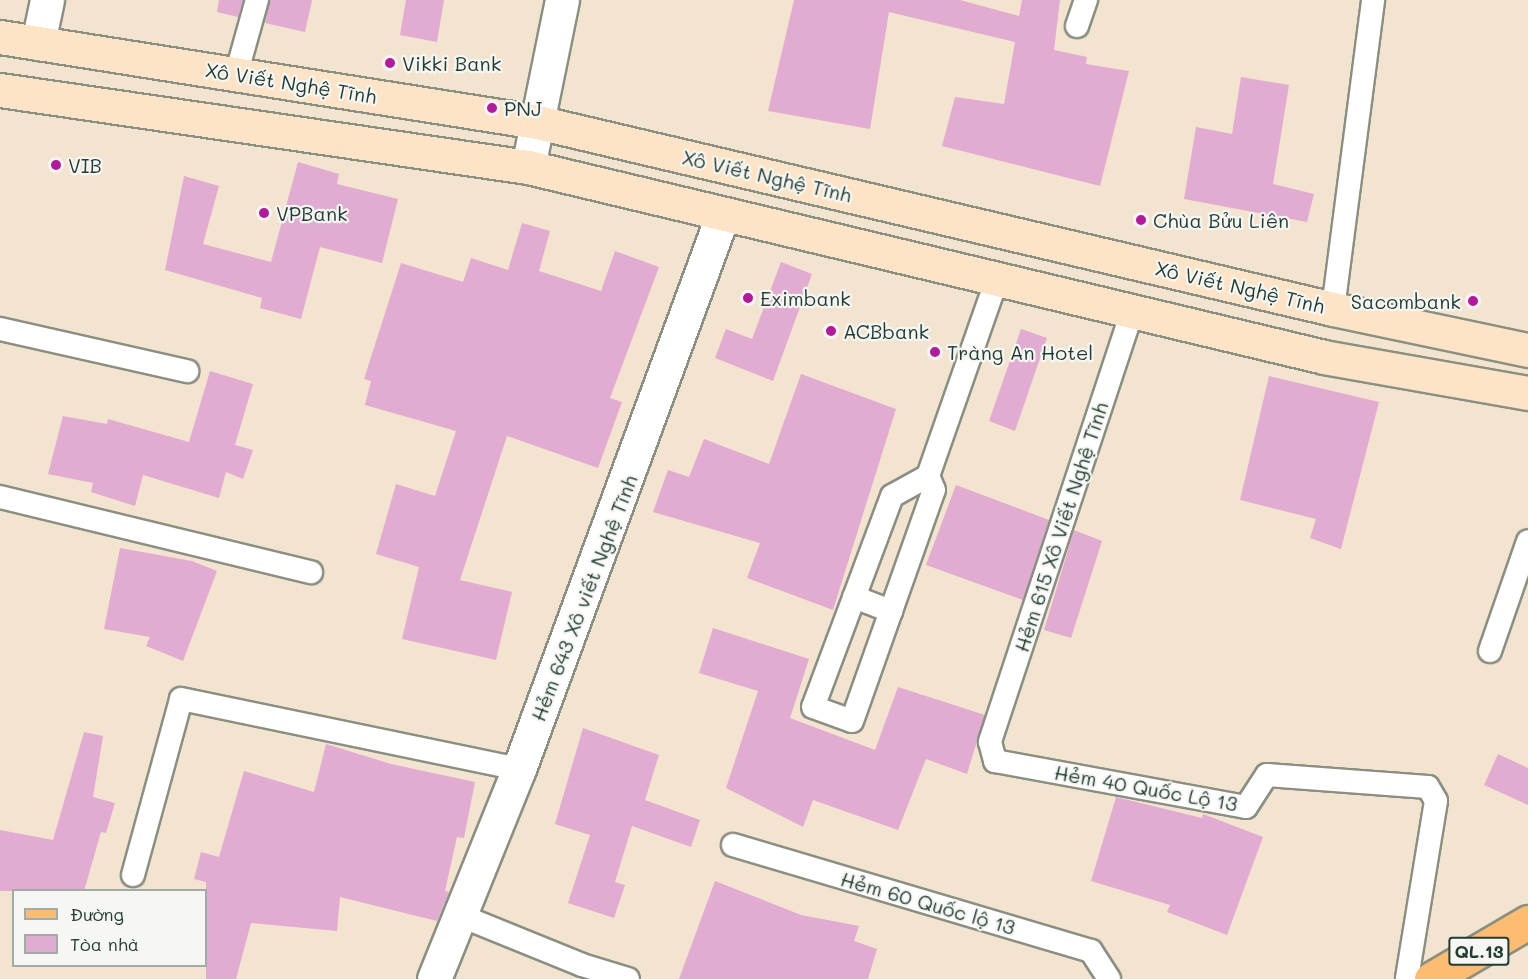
<!DOCTYPE html>
<html>
<head>
<meta charset="utf-8">
<style>
  body { margin:0 }
  #map { position:relative; width:1528px; height:979px; overflow:hidden; background:#f3e4cf; font-family:Mali,sans-serif }
  div>[style] { position:absolute }
  [style*='--x'] { left:calc(var(--x)*1px); top:calc(var(--y)*1px); width:calc(var(--w)*1px); rotate:calc(var(--a)*1deg) }
  .building>* { inset:0; background:#e2abd1 }
  .roads { filter:drop-shadow(2px 0 #899082) drop-shadow(-2px 0 #899082) drop-shadow(0 2px #899082) drop-shadow(0 -2px #899082) }
  .lane>* { height:22px; margin:-11px; padding:0 11px; transform-origin:11px; border-radius:11px; background:#fff }
  .street>* { height:33px; margin:-16.5px; padding:0 16.5px; transform-origin:16.5px; border-radius:16.5px; background:#fff }
  .secondary>* { height:33px; margin:-16.5px; padding:0 16.5px; transform-origin:16.5px; border-radius:16.5px; background:#fee4c6 }
  .primary>* { height:33px; margin:-16.5px; padding:0 16.5px; transform-origin:16.5px; border-radius:16.5px; background:#fdbc70 }
  .dots>* { width:16px; height:16px; translate:-50% -50%; box-sizing:border-box; border:3px solid #f6f6f2; border-radius:50% }
  span { translate:-50% -50%; white-space:nowrap; text-align:center; line-height:1.15; -webkit-text-stroke:4.5px #f6f6f2; paint-order:stroke }
  .shield-label span { padding:2px 4px; background:#f6f6f2; border:2px solid; border-radius:4px; -webkit-text-stroke-width:0 }
  .shield-label { font-size:18px; color:#1f3d34; font-weight:700 }
  .poi-label { font-size:20px; color:#1f3d34 }
  .left { translate:0 -50%; text-align:left }
  .right { translate:-100% -50%; text-align:right }
  .street-label { font-size:20px; color:#1f3d34 }
  .legend { position:absolute; left:12px; top:889px; width:195px; height:78px; box-sizing:border-box; background:#f6f6f2; border:2px solid #a0aca6; margin:0; padding:8px 10px; list-style:none; font-size:18px; color:#1f3d34 }
  .legend li { display:flex; align-items:center; gap:12px; height:30px }
  .legend b { width:30px; border:2px solid #a0aca6 }
</style>
</head>
<body>
<div id="map">
  <div class="building">
    <i style="clip-path:polygon(219px 0,243px 0,238px 17px,217px 12px)"></i>
    <i style="clip-path:polygon(270px 0,312px 0,305px 32px,265px 23px)"></i>
    <i style="clip-path:polygon(406px 0,444px 0,437px 42px,400px 35px)"></i>
    <i style="clip-path:polygon(794px 0,960px 0,1019px 16px,1022px 0,1060px 0,1054px 50px,1087px 57px,1086px 64px,1129px 71px,1100px 186px,942px 146px,955px 97px,1004px 104px,1015px 42px,889px 12px,870px 129px,768px 111px)"></i>
    <i style="clip-path:polygon(1241px 77px,1289px 85px,1273px 184px,1314px 194px,1307px 222px,1184px 199px,1196px 127px,1232px 134px)"></i>
    <i style="clip-path:polygon(298px 162px,339px 174px,337px 184px,398px 199px,382px 263px,320px 247px,301px 319px,260px 308px,262px 298px,165px 270px,184px 176px,219px 186px,203px 244px,271px 262px)"></i>
    <i style="clip-path:polygon(522px 223px,550px 231px,539px 271px,601px 291px,615px 251px,659px 267px,610px 398px,622px 402px,598px 468px,507px 436px,460px 580px,512px 592px,496px 660px,402px 639px,419px 567px,376px 554px,396px 484px,435px 496px,456px 431px,365px 405px,371px 381px,364px 379px,401px 263px,463px 282px,471px 258px,508px 270px)"></i>
    <i style="clip-path:polygon(781px 262px,812px 274px,773px 381px,715px 358px,726px 329px,752px 339px)"></i>
    <i style="clip-path:polygon(1021px 329px,1047px 338px,1015px 431px,989px 421px)"></i>
    <i style="clip-path:polygon(210px 371px,253px 384px,235px 445px,253px 450px,243px 479px,226px 472px,219px 498px,143px 475px,135px 506px,91px 492px,93px 483px,48px 474px,63px 416px,107px 424px,108px 419px,189px 442px)"></i>
    <i style="clip-path:polygon(801px 374px,896px 409px,833px 610px,747px 578px,760px 543px,653px 512px,668px 470px,689px 477px,704px 439px,769px 464px)"></i>
    <i style="clip-path:polygon(1269px 376px,1379px 402px,1341px 549px,1310px 538px,1316px 519px,1240px 500px)"></i>
    <i style="clip-path:polygon(956px 485px,1049px 520px,1023px 600px,926px 565px)"></i>
    <i style="clip-path:polygon(1074px 530px,1102px 541px,1071px 638px,1044px 630px)"></i>
    <i style="clip-path:polygon(120px 548px,192px 561px,217px 571px,183px 661px,146px 646px,150px 637px,104px 629px)"></i>
    <i style="clip-path:polygon(713px 628px,809px 659px,790px 718px,875px 750px,898px 687px,985px 715px,967px 774px,926px 759px,898px 830px,813px 800px,803px 827px,726px 788px,758px 691px,699px 673px)"></i>
    <i style="clip-path:polygon(583px 728px,659px 755px,645px 800px,700px 820px,691px 847px,632px 826px,615px 882px,625px 885px,614px 918px,568px 903px,590px 835px,555px 824px)"></i>
    <i style="clip-path:polygon(84px 732px,103px 736px,93px 797px,115px 803px,106px 833px,101px 832px,84px 891px,0 891px,0 830px,53px 840px)"></i>
    <i style="clip-path:polygon(326px 744px,391px 764px,475px 782px,464px 838px,457px 837px,445px 891px,449px 892px,437px 921px,340px 897px,337px 931px,251px 923px,236px 979px,206px 979px,206px 882px,194px 879px,201px 852px,219px 857px,244px 771px,314px 792px)"></i>
    <i style="clip-path:polygon(1498px 754px,1528px 768px,1528px 805px,1484px 785px)"></i>
    <i style="clip-path:polygon(1116px 797px,1202px 818px,1203px 814px,1263px 837px,1227px 935px,1167px 912px,1170px 905px,1091px 881px)"></i>
    <i style="clip-path:polygon(715px 881px,801px 915px,859px 926px,854px 941px,877px 949px,868px 979px,679px 979px)"></i>
  </div>
  <div class="roads">
    <div class="lane">
      <i style="--x:1077;--y:26;--w:28;--a:-71"></i>
      <i style="--x:236;--y:75;--w:78;--a:-74.4"></i>
      <i style="--x:1333;--y:309;--w:312;--a:-82.6"></i>
      <i style="--x:1132;--y:312;--w:453;--a:108.3"></i>
      <i style="--x:990;--y:742;--w:20;--a:75"></i>
      <i style="--x:995;--y:761;--w:255;--a:10.4"></i>
      <i style="--x:1246;--y:807;--w:38;--a:-57"></i>
      <i style="--x:1267;--y:775;--w:161;--a:4.3"></i>
      <i style="--x:1428;--y:787;--w:16;--a:60"></i>
      <i style="--x:1436;--y:801;--w:180;--a:99.3"></i>
      <i style="--x:0;--y:329;--w:192;--a:12.7"></i>
      <i style="--x:928;--y:476;--w:41;--a:150.9"></i>
      <i style="--x:892;--y:496;--w:225;--a:110.5"></i>
      <i style="--x:813;--y:707;--w:41;--a:19.7"></i>
      <i style="--x:852;--y:721;--w:245;--a:-70.5"></i>
      <i style="--x:934;--y:490;--w:15;--a:-113"></i>
      <i style="--x:928;--y:476;--w:209;--a:-70.7"></i>
      <i style="--x:0;--y:497;--w:320;--a:13.6"></i>
      <i style="--x:854;--y:597;--w:40;--a:21"></i>
      <i style="--x:1490;--y:651;--w:116;--a:-70.9"></i>
      <i style="--x:733;--y:845;--w:373;--a:16.5"></i>
      <i style="--x:1091;--y:951;--w:33;--a:57"></i>
      <i style="--x:133;--y:875;--w:182;--a:-74.7"></i>
      <i style="--x:181;--y:699;--w:345;--a:11.7"></i>
      <i style="--x:459;--y:915;--w:133;--a:22.1"></i>
      <i style="--x:582;--y:965;--w:48;--a:16.9"></i>
    </div>
    <div class="street">
      <i style="--x:38;--y:43;--w:44;--a:-78.2"></i>
      <i style="--x:528;--y:167;--w:170;--a:-78.5"></i>
      <i style="--x:434;--y:979;--w:227;--a:-68"></i>
      <i style="--x:519;--y:769;--w:591;--a:-69.82"></i>
    </div>
    <div class="secondary">
      <i style="--x:0;--y:37;--w:544;--a:8.99"></i>
      <i style="--x:537;--y:122;--w:818;--a:13.22"></i>
      <i style="--x:1333;--y:309;--w:199;--a:11.9"></i>
      <i style="--x:0;--y:90;--w:534;--a:8.3"></i>
      <i style="--x:528;--y:167;--w:818;--a:13.42"></i>
      <i style="--x:1324;--y:357;--w:207;--a:10"></i>
    </div>
    <div class="primary">
      <i style="--x:1431;--y:979;--w:113;--a:-30.4"></i>
    </div>
  </div>
  <div class="dots">
    <i style="left:390px;top:63px;background:#b5179e"></i>
    <i style="left:492px;top:108px;background:#b5179e"></i>
    <i style="left:56px;top:165px;background:#b5179e"></i>
    <i style="left:264px;top:213px;background:#b5179e"></i>
    <i style="left:1141px;top:220px;background:#b5179e"></i>
    <i style="left:748px;top:298px;background:#b5179e"></i>
    <i style="left:1473px;top:301px;background:#b5179e"></i>
    <i style="left:831px;top:331px;background:#b5179e"></i>
    <i style="left:935px;top:352px;background:#b5179e"></i>
  </div>
  <div class="shield-label">
    <span style="left:1479px;top:951px">QL.13</span>
  </div>
  <div class="poi-label">
    <span class="left" style="left:402px;top:63px">Vikki Bank</span>
    <span class="left" style="left:504px;top:108px">PNJ</span>
    <span class="left" style="left:68px;top:165px">VIB</span>
    <span class="left" style="left:276px;top:213px">VPBank</span>
    <span class="left" style="left:1153px;top:220px">Chùa Bửu Liên</span>
    <span class="left" style="left:760px;top:298px">Eximbank</span>
    <span class="right" style="left:1461px;top:301px">Sacombank</span>
    <span class="left" style="left:843px;top:331px">ACBbank</span>
    <span class="left" style="left:947px;top:352px">Tràng An Hotel</span>
  </div>
  <div class="street-label">
    <span style="left:291px;top:83px;rotate:9deg">Xô Viết Nghệ Tĩnh</span>
    <span style="left:767px;top:176px;rotate:13deg">Xô Viết Nghệ Tĩnh</span>
    <span style="left:1240px;top:287px;rotate:13deg">Xô Viết Nghệ Tĩnh</span>
    <span style="left:1061px;top:527px;rotate:-72deg">Hẻm 615 Xô Viết Nghệ Tĩnh</span>
    <span style="left:584px;top:598px;rotate:-69deg">Hẻm 643 Xô viết Nghệ Tĩnh</span>
    <span style="left:1146px;top:788px;rotate:10deg">Hẻm 40 Quốc Lộ 13</span>
    <span style="left:928px;top:903px;rotate:16deg">Hẻm 60 Quốc lộ 13</span>
  </div>
  <ul class="legend">
  <li><b style="height:8px;background:#fdbc70"></b>Đường</li>
  <li><b style="height:16px;background:#e2abd1"></b>Tòa nhà</li>
  </ul>
</div>
</body>
</html>
